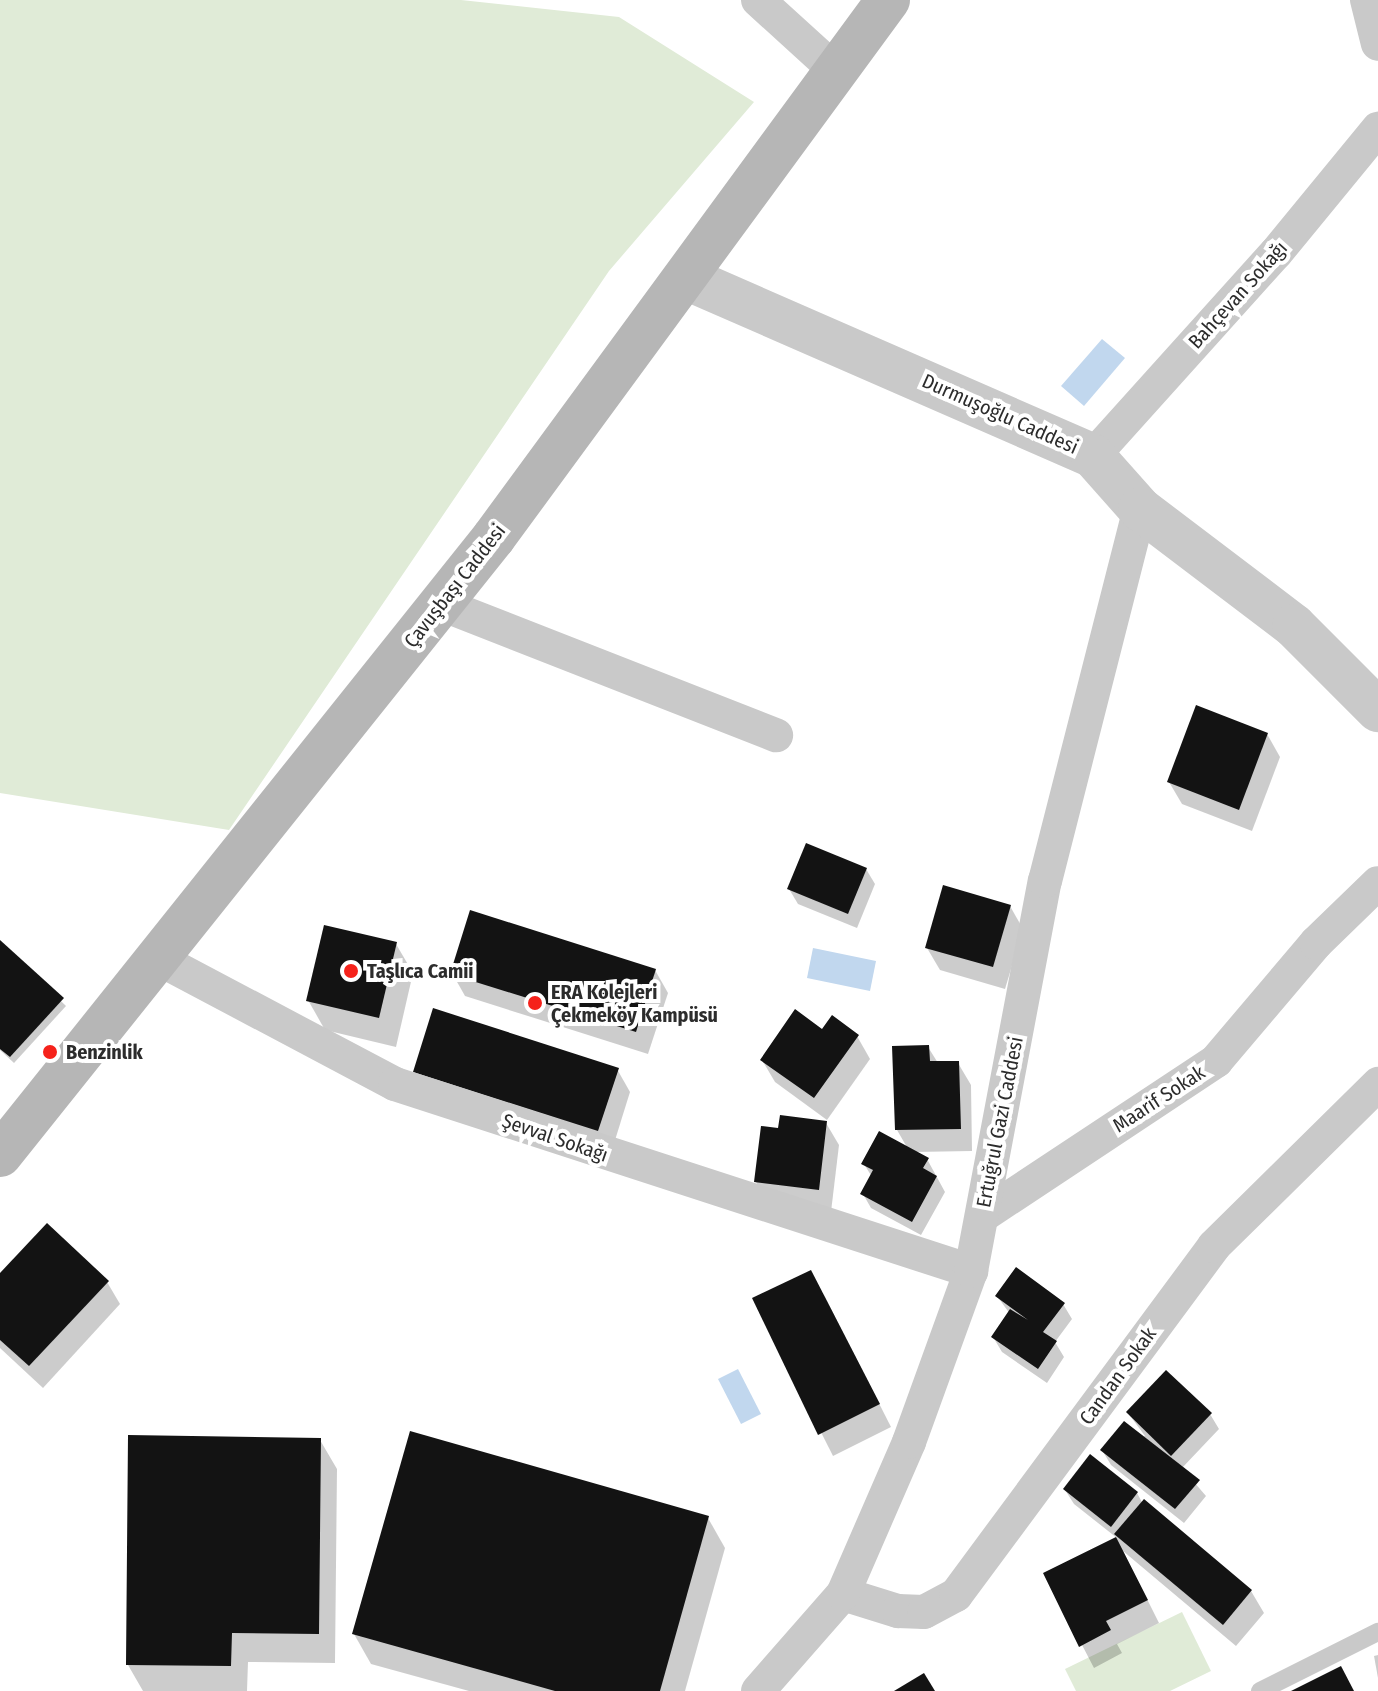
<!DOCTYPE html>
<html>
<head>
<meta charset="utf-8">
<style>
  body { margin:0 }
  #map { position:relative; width:1378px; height:1691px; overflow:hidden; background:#fff; font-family:"Fira Sans Condensed",sans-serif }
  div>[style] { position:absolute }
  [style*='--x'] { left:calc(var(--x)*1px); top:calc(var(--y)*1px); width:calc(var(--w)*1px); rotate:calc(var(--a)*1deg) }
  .green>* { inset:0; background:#e0ebd7 }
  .water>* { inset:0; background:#c1d7ee }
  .shadow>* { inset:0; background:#0003 }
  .building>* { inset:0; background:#131313 }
  .service>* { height:18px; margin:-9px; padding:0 9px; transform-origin:9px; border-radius:9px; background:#c9c9c9 }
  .minor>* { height:34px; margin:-17px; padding:0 17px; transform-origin:17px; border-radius:17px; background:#c9c9c9 }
  .tertiary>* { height:44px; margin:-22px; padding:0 22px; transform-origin:22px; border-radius:22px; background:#c9c9c9 }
  .secondary>* { height:44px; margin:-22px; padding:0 22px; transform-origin:22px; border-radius:22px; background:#b6b6b6 }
  .dots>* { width:22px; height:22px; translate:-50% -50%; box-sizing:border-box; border:4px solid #fff; border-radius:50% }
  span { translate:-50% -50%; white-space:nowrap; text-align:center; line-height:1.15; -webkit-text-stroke:8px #fff; paint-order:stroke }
  .street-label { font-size:20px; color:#2c2c2c }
  .poi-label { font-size:20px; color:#2c2c2c; font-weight:700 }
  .left { translate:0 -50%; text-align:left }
</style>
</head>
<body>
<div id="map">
  <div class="green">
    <i style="clip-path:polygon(0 0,461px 0,619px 17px,754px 102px,609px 271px,229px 830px,0 793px)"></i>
    <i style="clip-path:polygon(1182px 1612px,1211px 1671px,1170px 1691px,1076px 1691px,1065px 1669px)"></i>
  </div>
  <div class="water">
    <i style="clip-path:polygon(1102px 339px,1125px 358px,1084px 406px,1061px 386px)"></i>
    <i style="clip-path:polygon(813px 948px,876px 961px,870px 991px,807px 978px)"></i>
    <i style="clip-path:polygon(738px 1369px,761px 1414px,741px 1424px,718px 1379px)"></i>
  </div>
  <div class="shadow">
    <i style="clip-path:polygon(1267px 734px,1280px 757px,1252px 831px,1182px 804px,1169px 782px)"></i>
    <i style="clip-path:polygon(866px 869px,875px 884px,857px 928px,798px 904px,789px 889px)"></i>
    <i style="clip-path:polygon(1010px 906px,1023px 929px,1005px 989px,940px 970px,927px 948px)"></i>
    <i style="clip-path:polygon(0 942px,66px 1006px,14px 1063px,0 1050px)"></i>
    <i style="clip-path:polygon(396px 944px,413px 973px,396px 1047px,325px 1030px,308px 1000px)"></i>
    <i style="clip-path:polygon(655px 970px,668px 993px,648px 1054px,465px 996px,452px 973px)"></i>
    <i style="clip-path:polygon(822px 1032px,857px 1036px,870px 1059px,827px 1120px,775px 1082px,762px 1060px)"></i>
    <i style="clip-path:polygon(928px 1047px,938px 1063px,958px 1063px,971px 1085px,972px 1151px,914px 1152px,927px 1159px,945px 1192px,921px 1235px,871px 1208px,863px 1194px,872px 1177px,864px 1164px,908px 1149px,897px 1130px)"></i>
    <i style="clip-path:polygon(617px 1069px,630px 1092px,611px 1153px,428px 1094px,415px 1072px)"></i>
    <i style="clip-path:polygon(826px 1123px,839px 1145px,831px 1212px,769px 1204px,756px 1182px,780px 1130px)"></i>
    <i style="clip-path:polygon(0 1276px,107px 1282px,120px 1304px,43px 1388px,0 1348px)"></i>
    <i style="clip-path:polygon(824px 1295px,891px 1427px,833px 1456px,754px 1299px)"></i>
    <i style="clip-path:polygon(997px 1296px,1063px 1304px,1072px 1319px,1055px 1342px,1064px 1357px,1047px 1383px,1002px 1352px,993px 1337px,1010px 1314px)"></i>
    <i style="clip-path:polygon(1128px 1413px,1210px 1414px,1219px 1429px,1182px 1468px,1206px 1496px,1184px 1523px,1111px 1465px,1102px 1450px,1145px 1436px)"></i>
    <i style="clip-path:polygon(320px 1440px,337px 1469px,335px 1663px,248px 1662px,247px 1691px,143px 1691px,128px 1665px)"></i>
    <i style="clip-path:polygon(1065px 1490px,1137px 1493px,1143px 1504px,1251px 1591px,1264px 1613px,1236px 1646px,1123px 1551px,1159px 1623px,1117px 1644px,1122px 1653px,1094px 1668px,1045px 1574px,1117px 1538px,1074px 1504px)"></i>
    <i style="clip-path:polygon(708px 1518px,725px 1548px,685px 1691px,469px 1691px,371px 1664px,354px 1634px)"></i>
    <i style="clip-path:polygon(1378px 1655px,1378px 1678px,1374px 1656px)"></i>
  </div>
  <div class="building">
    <i style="clip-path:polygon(1196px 705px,1268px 733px,1239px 810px,1167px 782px)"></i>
    <i style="clip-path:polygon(806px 843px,867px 868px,848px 914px,787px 889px)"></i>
    <i style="clip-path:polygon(943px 885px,1011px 905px,993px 967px,925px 948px)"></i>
    <i style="clip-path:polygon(470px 910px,656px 969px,636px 1032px,450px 974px)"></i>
    <i style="clip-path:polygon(324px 925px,397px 942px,379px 1018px,306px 1001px)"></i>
    <i style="clip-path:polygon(0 940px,64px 998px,10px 1057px,0 1049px)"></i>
    <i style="clip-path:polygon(433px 1008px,619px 1068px,598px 1131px,413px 1072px)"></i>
    <i style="clip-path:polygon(795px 1009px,822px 1029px,832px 1015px,859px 1035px,814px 1098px,760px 1060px)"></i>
    <i style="clip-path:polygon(929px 1045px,930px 1061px,959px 1061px,961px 1129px,895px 1130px,892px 1046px)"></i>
    <i style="clip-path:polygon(780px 1115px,827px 1121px,819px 1190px,754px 1182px,761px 1126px,778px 1128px)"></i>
    <i style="clip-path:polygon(879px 1131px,929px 1158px,923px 1168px,937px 1176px,912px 1222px,860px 1194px,873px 1170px,861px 1164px)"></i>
    <i style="clip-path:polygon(47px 1223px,109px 1281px,29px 1366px,0 1340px,0 1273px)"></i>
    <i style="clip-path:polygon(1016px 1267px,1065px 1303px,1043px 1332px,1057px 1341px,1038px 1369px,991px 1337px,1010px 1309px,1028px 1320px,995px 1296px)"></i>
    <i style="clip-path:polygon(811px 1270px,880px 1404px,818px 1435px,752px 1298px)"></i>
    <i style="clip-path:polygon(1166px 1370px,1212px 1413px,1171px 1456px,1126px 1412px)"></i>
    <i style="clip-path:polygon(1124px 1421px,1200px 1480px,1175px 1509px,1100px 1450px)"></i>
    <i style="clip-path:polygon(410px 1431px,709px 1516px,660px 1691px,555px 1691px,352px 1634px)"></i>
    <i style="clip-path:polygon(128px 1435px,321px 1438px,319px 1634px,232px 1633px,231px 1666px,126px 1665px)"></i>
    <i style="clip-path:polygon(1090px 1454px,1138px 1492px,1111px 1527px,1063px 1489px)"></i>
    <i style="clip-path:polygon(1144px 1499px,1252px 1590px,1223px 1625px,1114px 1534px)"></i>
    <i style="clip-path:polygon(1116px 1537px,1148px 1600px,1106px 1621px,1111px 1630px,1079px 1647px,1043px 1573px)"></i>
    <i style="clip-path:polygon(1341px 1666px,1354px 1691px,1291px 1691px)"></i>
    <i style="clip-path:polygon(924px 1673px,935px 1691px,894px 1691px)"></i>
  </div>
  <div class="service">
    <i style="--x:1260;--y:1691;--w:132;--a:-26.6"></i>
  </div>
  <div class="minor">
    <i style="--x:758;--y:0;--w:105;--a:42.3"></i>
    <i style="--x:1367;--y:0;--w:45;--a:76"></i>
    <i style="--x:1093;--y:456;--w:273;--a:-48"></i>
    <i style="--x:1276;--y:253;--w:161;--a:-50.6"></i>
    <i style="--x:441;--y:604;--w:360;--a:21.4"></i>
    <i style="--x:157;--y:958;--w:269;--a:27.9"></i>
    <i style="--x:395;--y:1084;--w:606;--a:17.99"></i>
    <i style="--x:982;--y:1216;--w:281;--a:-33.5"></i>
    <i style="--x:1216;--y:1061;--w:155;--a:-49.7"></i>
    <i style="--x:1316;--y:943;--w:86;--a:-44.1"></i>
    <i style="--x:843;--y:1594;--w:58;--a:17.2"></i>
    <i style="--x:898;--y:1611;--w:26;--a:2"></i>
    <i style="--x:924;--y:1612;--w:36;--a:-28"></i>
    <i style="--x:956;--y:1595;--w:434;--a:-53.5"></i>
    <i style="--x:1214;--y:1246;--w:231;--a:-44.6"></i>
    <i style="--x:758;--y:1691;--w:129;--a:-48.8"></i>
    <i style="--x:843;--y:1594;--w:166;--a:-66.5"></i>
    <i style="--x:909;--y:1442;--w:182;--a:-70.1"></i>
    <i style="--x:971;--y:1271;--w:397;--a:-79.3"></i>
    <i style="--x:1045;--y:881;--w:384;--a:-75.7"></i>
  </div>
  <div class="tertiary">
    <i style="--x:686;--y:278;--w:444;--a:23.6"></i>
    <i style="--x:1093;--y:456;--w:71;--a:48.4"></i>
    <i style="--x:1140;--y:509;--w:193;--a:37.2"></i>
    <i style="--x:1294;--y:626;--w:119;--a:45"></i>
  </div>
  <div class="secondary">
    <i style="--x:0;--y:1155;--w:791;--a:-51.36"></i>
    <i style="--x:494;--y:537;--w:666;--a:-53.73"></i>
  </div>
  <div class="dots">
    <i style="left:351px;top:971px;background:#f5221b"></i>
    <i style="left:535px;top:1003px;background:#f5221b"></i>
    <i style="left:50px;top:1052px;background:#f5221b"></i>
  </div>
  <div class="street-label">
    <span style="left:1238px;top:295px;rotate:-48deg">Bahçevan Sokağı</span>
    <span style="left:1000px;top:414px;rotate:24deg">Durmuşoğlu Caddesi</span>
    <span style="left:455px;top:586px;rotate:-52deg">Çavuşbaşı Caddesi</span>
    <span style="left:1159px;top:1099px;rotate:-33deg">Maarif Sokak</span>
    <span style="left:1000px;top:1122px;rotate:-79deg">Ertuğrul Gazi Caddesi</span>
    <span style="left:555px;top:1138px;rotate:19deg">Şevval Sokağı</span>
    <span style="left:1118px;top:1376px;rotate:-54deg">Candan Sokak</span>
  </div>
  <div class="poi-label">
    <span class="left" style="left:367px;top:971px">Taşlıca Camii</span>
    <span class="left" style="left:551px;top:1004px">ERA Kolejleri<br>Çekmeköy Kampüsü</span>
    <span class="left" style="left:66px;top:1052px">Benzinlik</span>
  </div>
</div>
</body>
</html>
